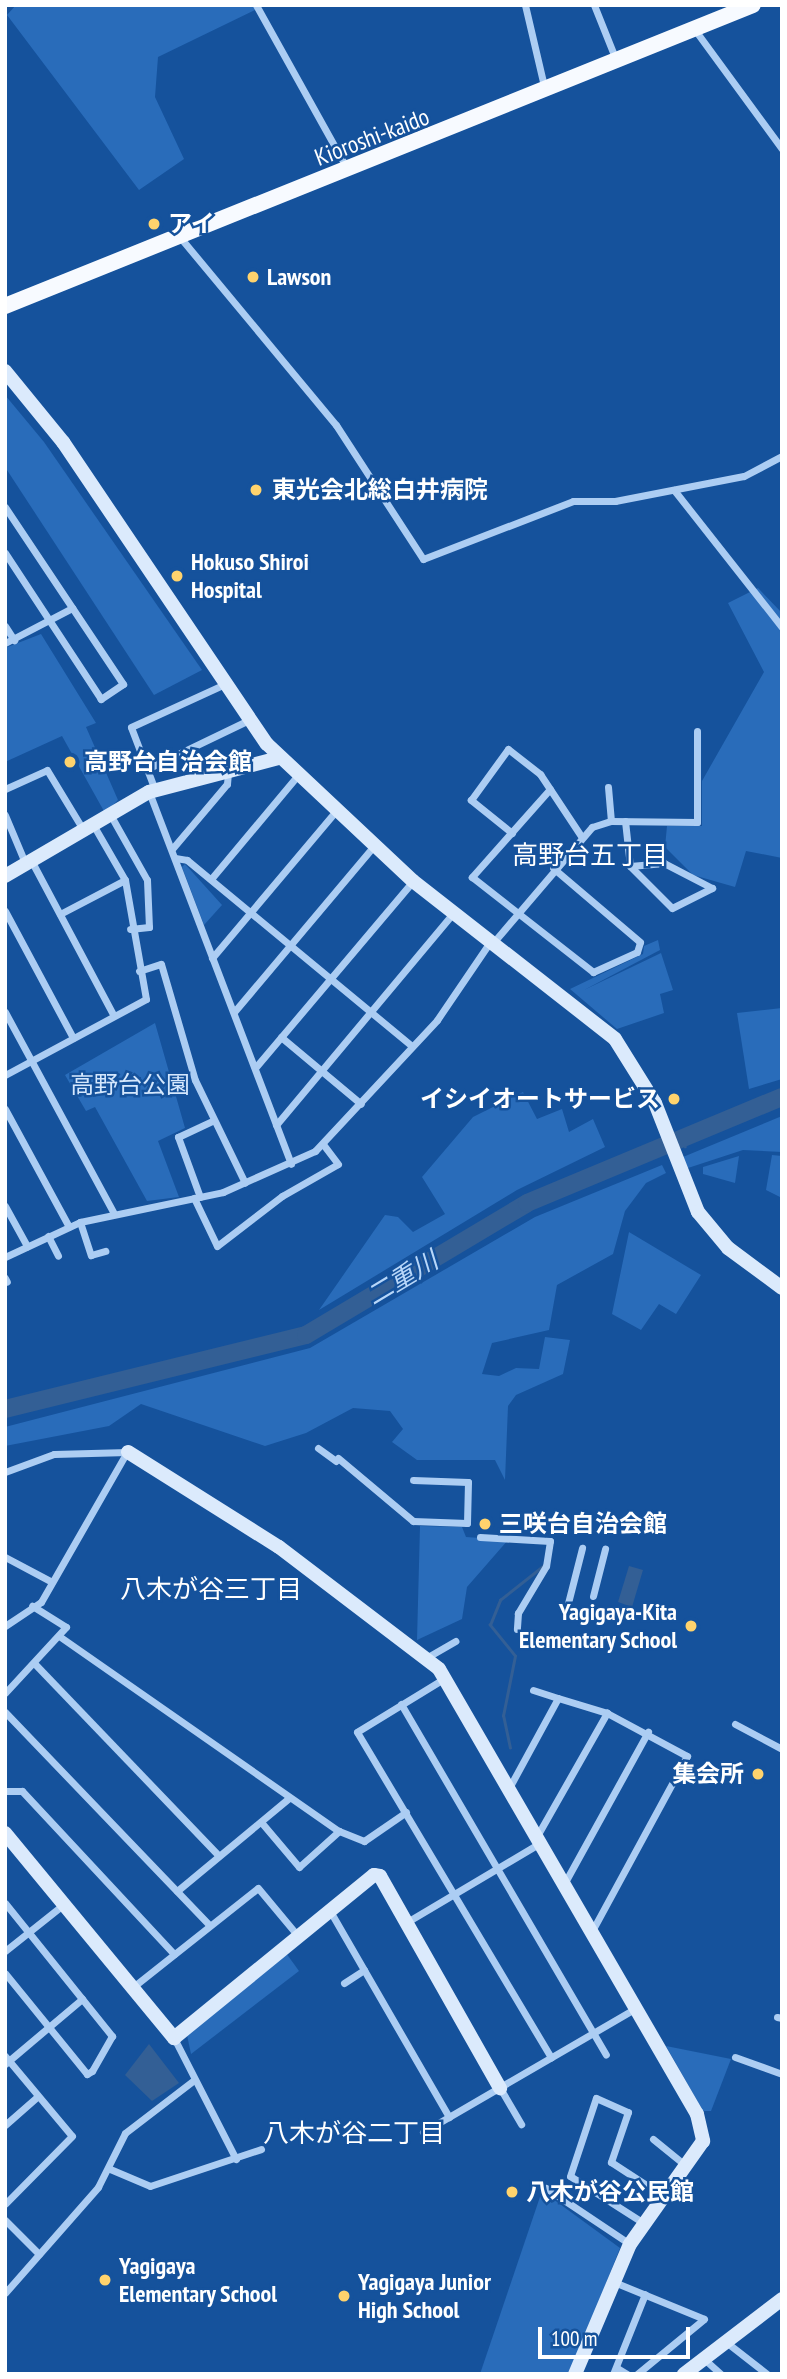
<!DOCTYPE html>
<html>
<head>
<meta charset="utf-8">
<style>
  body { margin:0 }
  #map { position:relative; width:787px; height:2379px; overflow:hidden; background:#15529c; font-family:"PT Sans Narrow","Noto Sans JP",sans-serif }
  div>[style] { position:absolute }
  [style*='--x'] { left:calc(var(--x)*1px); top:calc(var(--y)*1px); width:calc(var(--w)*1px); rotate:calc(var(--a)*1deg) }
  .green>* { inset:0; background:#296cba }
  .water>* { inset:0; background:#335f95 }
  .stream>* { height:2.5px; margin:-1.25px; padding:0 1.25px; transform-origin:1.25px; border-radius:1.25px; background:#335f95 }
  .river>* { height:18px; margin:-9px; padding:0 9px; transform-origin:9px; border-radius:9px; background:#335f95 }
  .street>* { height:7px; margin:-3.5px; padding:0 3.5px; transform-origin:3.5px; border-radius:3.5px; background:#accdf3 }
  .secondary>* { height:14px; margin:-7px; padding:0 7px; transform-origin:7px; border-radius:7px; background:#dbeafc }
  .primary>* { height:16px; margin:-8px; padding:0 8px; transform-origin:8px; border-radius:8px; background:#f7faff }
  .dots>* { width:19px; height:19px; translate:-50% -50%; box-sizing:border-box; border:4px solid #15529c; border-radius:50% }
  span { translate:-50% -50%; white-space:nowrap; text-align:center; line-height:1.15; -webkit-text-stroke:5px #15529c; paint-order:stroke }
  .street-label { font-size:24px; color:#fff }
  .poi-label { font-size:24px; color:#fff; font-weight:700 }
  .left { translate:0 -50%; text-align:left }
  .right { translate:-100% -50%; text-align:right }
  .park-label { font-size:24px; color:#d4e7fd }
  .neighbourhood-label { font-size:26px; color:#fff }
  .water-label { font-size:26px; color:#b8d7f9; font-style:italic }
  .frame { position:absolute; inset:0; border:7px solid #fff; pointer-events:none }
  .scale { position:absolute; left:538px; top:2327px; width:152px; height:32px; box-sizing:border-box; border:4px solid #fff; border-top:0; padding-left:9px; font-size:21px; line-height:24px; white-space:nowrap; color:#fff; -webkit-text-stroke:5px #15529c; paint-order:stroke }
</style>
</head>
<body>
<div id="map">
  <div class="green">
    <i style="clip-path:polygon(16px 5px,260px 5px,261px 7px,158px 57px,155px 97px,184px 159px,139px 190px,7px 15px)"></i>
    <i style="clip-path:polygon(5px 395px,44px 442px,202px 670px,154px 695px,5px 467px)"></i>
    <i style="clip-path:polygon(758px 588px,782px 613px,782px 858px,746px 851px,735px 887px,693px 875px,665px 847px,667px 826px,702px 826px,702px 781px,764px 672px,728px 603px)"></i>
    <i style="clip-path:polygon(41px 634px,96px 723px,86px 727px,118px 800px,105px 813px,62px 736px,5px 762px,5px 648px)"></i>
    <i style="clip-path:polygon(185px 864px,222px 905px,204px 925px,182px 867px)"></i>
    <i style="clip-path:polygon(658px 940px,660px 950px,584px 990px,661px 953px,673px 990px,660px 994px,664px 1013px,617px 1029px,570px 989px,643px 954px,644px 946px)"></i>
    <i style="clip-path:polygon(782px 1008px,782px 1079px,749px 1089px,737px 1013px)"></i>
    <i style="clip-path:polygon(155px 1023px,185px 1128px,158px 1141px,179px 1197px,147px 1201px,95px 1107px,86px 1111px,65px 1075px)"></i>
    <i style="clip-path:polygon(523px 1092px,537px 1119px,562px 1109px,569px 1132px,593px 1119px,605px 1147px,517px 1190px,319px 1310px,385px 1215px,398px 1217px,413px 1232px,445px 1214px,422px 1177px,473px 1117px)"></i>
    <i style="clip-path:polygon(782px 1116px,782px 1152px,743px 1150px,688px 1168px,683px 1157px)"></i>
    <i style="clip-path:polygon(772px 1155px,782px 1156px,780px 1197px,766px 1190px)"></i>
    <i style="clip-path:polygon(739px 1156px,735px 1183px,703px 1174px,703px 1167px)"></i>
    <i style="clip-path:polygon(662px 1165px,666px 1173px,646px 1183px,625px 1211px,613px 1254px,557px 1285px,549px 1330px,492px 1343px,482px 1374px,499px 1376px,516px 1368px,539px 1369px,545px 1337px,570px 1340px,563px 1374px,516px 1395px,508px 1406px,505px 1480px,495px 1460px,417px 1460px,392px 1442px,403px 1429px,390px 1411px,353px 1408px,306px 1433px,265px 1446px,141px 1404px,109px 1426px,5px 1446px,5px 1427px,310px 1348px,535px 1217px)"></i>
    <i style="clip-path:polygon(629px 1232px,701px 1275px,676px 1314px,659px 1304px,641px 1330px,612px 1314px)"></i>
    <i style="clip-path:polygon(420px 1526px,462px 1527px,466px 1537px,508px 1540px,467px 1587px,462px 1619px,417px 1640px)"></i>
    <i style="clip-path:polygon(286px 1953px,299px 1971px,191px 2054px,187px 2035px)"></i>
    <i style="clip-path:polygon(666px 2046px,731px 2059px,711px 2111px,703px 2111px)"></i>
    <i style="clip-path:polygon(542px 2191px,620px 2248px,570px 2374px,480px 2374px)"></i>
  </div>
  <div class="water">
    <i style="clip-path:polygon(629px 1566px,643px 1570px,632px 1607px,618px 1602px)"></i>
    <i style="clip-path:polygon(149px 2044px,179px 2083px,152px 2101px,125px 2075px)"></i>
  </div>
  <div class="stream">
    <i style="--x:681;--y:1136;--w:11;--a:68"></i>
    <i style="--x:510;--y:1748;--w:33;--a:-102"></i>
    <i style="--x:503;--y:1716;--w:61;--a:-78.7"></i>
    <i style="--x:515;--y:1656;--w:40;--a:-129"></i>
    <i style="--x:490;--y:1625;--w:27;--a:-68"></i>
    <i style="--x:500;--y:1600;--w:55;--a:-38.3"></i>
  </div>
  <div class="river">
    <i style="--x:5;--y:1409;--w:310;--a:-13.8"></i>
    <i style="--x:306;--y:1335;--w:257;--a:-30.8"></i>
    <i style="--x:527;--y:1203;--w:276;--a:-22.6"></i>
  </div>
  <div class="street">
    <i style="--x:256;--y:5;--w:189;--a:60.9"></i>
    <i style="--x:525;--y:5;--w:87;--a:76.8"></i>
    <i style="--x:594;--y:5;--w:59;--a:68.2"></i>
    <i style="--x:695;--y:30;--w:147;--a:53.8"></i>
    <i style="--x:179;--y:236;--w:246;--a:50.3"></i>
    <i style="--x:336;--y:425;--w:160;--a:57"></i>
    <i style="--x:423;--y:559;--w:161;--a:-21.1"></i>
    <i style="--x:573;--y:501;--w:42;--a:0"></i>
    <i style="--x:615;--y:501;--w:131;--a:-11"></i>
    <i style="--x:744;--y:476;--w:43;--a:-27.8"></i>
    <i style="--x:674;--y:490;--w:174;--a:51.8"></i>
    <i style="--x:5;--y:507;--w:213;--a:56.3"></i>
    <i style="--x:123;--y:684;--w:27;--a:146"></i>
    <i style="--x:101;--y:699;--w:175;--a:-123.3"></i>
    <i style="--x:5;--y:626;--w:17;--a:57"></i>
    <i style="--x:5;--y:643;--w:76;--a:-27.6"></i>
    <i style="--x:147;--y:769;--w:113;--a:-25.7"></i>
    <i style="--x:608;--y:787;--w:34;--a:85"></i>
    <i style="--x:5;--y:789;--w:46;--a:-24.3"></i>
    <i style="--x:47;--y:770;--w:71;--a:58.8"></i>
    <i style="--x:550;--y:789;--w:118;--a:131.6"></i>
    <i style="--x:472;--y:877;--w:154;--a:38.1"></i>
    <i style="--x:593;--y:972;--w:48;--a:-24.4"></i>
    <i style="--x:637;--y:952;--w:10;--a:-73"></i>
    <i style="--x:640;--y:942;--w:114;--a:-139.6"></i>
    <i style="--x:155;--y:790;--w:67;--a:-110.9"></i>
    <i style="--x:131;--y:727;--w:103;--a:-24.6"></i>
    <i style="--x:149;--y:792;--w:398;--a:69.1"></i>
    <i style="--x:5;--y:815;--w:54;--a:67.2"></i>
    <i style="--x:111;--y:816;--w:73;--a:60.6"></i>
    <i style="--x:147;--y:880;--w:47;--a:87.6"></i>
    <i style="--x:149;--y:927;--w:19;--a:174"></i>
    <i style="--x:625;--y:821;--w:45;--a:83.7"></i>
    <i style="--x:630;--y:866;--w:59;--a:45"></i>
    <i style="--x:672;--y:908;--w:45;--a:-26.6"></i>
    <i style="--x:712;--y:888;--w:54;--a:-152.5"></i>
    <i style="--x:664;--y:863;--w:34;--a:175"></i>
    <i style="--x:512;--y:833;--w:53;--a:-141.2"></i>
    <i style="--x:471;--y:800;--w:63;--a:-54"></i>
    <i style="--x:508;--y:749;--w:41;--a:38"></i>
    <i style="--x:540;--y:774;--w:74;--a:56.5"></i>
    <i style="--x:172;--y:849;--w:85;--a:-49.8"></i>
    <i style="--x:227;--y:784;--w:11;--a:-85"></i>
    <i style="--x:175;--y:858;--w:12;--a:9"></i>
    <i style="--x:187;--y:860;--w:292;--a:39.6"></i>
    <i style="--x:32;--y:862;--w:174;--a:62"></i>
    <i style="--x:211;--y:879;--w:134;--a:-50.1"></i>
    <i style="--x:5;--y:911;--w:144;--a:61.8"></i>
    <i style="--x:60;--y:914;--w:73;--a:-27.6"></i>
    <i style="--x:492;--y:944;--w:154;--a:-49.5"></i>
    <i style="--x:592;--y:827;--w:20;--a:-18"></i>
    <i style="--x:611;--y:821;--w:86;--a:0.7"></i>
    <i style="--x:697;--y:822;--w:91;--a:-90"></i>
    <i style="--x:212;--y:958;--w:191;--a:-49.9"></i>
    <i style="--x:139;--y:971;--w:23;--a:-18"></i>
    <i style="--x:161;--y:964;--w:121;--a:73.7"></i>
    <i style="--x:195;--y:1080;--w:114;--a:64.1"></i>
    <i style="--x:5;--y:1012;--w:227;--a:61.6"></i>
    <i style="--x:234;--y:1012;--w:217;--a:-49.9"></i>
    <i style="--x:281;--y:1037;--w:104;--a:39.9"></i>
    <i style="--x:255;--y:1068;--w:245;--a:-49.8"></i>
    <i style="--x:5;--y:1075;--w:160;--a:-28.3"></i>
    <i style="--x:146;--y:999;--w:121;--a:-100"></i>
    <i style="--x:125;--y:880;--w:60;--a:-120"></i>
    <i style="--x:5;--y:1109;--w:134;--a:61.5"></i>
    <i style="--x:276;--y:1125;--w:276;--a:-50.1"></i>
    <i style="--x:200;--y:1197;--w:64;--a:-110.1"></i>
    <i style="--x:178;--y:1137;--w:38;--a:-25"></i>
    <i style="--x:194;--y:1198;--w:53;--a:64.4"></i>
    <i style="--x:217;--y:1246;--w:82;--a:-37.6"></i>
    <i style="--x:282;--y:1196;--w:64;--a:-29.7"></i>
    <i style="--x:338;--y:1164;--w:25;--a:-127"></i>
    <i style="--x:5;--y:1206;--w:46;--a:61.2"></i>
    <i style="--x:80;--y:1222;--w:35;--a:72"></i>
    <i style="--x:91;--y:1255;--w:15;--a:-16"></i>
    <i style="--x:48;--y:1236;--w:22;--a:63"></i>
    <i style="--x:5;--y:1257;--w:83;--a:-25"></i>
    <i style="--x:80;--y:1222;--w:146;--a:-11.8"></i>
    <i style="--x:223;--y:1192;--w:101;--a:-24"></i>
    <i style="--x:315;--y:1151;--w:179;--a:-47"></i>
    <i style="--x:437;--y:1020;--w:94;--a:-55.8"></i>
    <i style="--x:5;--y:1278;--w:4;--a:63"></i>
    <i style="--x:318;--y:1448;--w:22;--a:36"></i>
    <i style="--x:338;--y:1458;--w:98;--a:40"></i>
    <i style="--x:413;--y:1521;--w:54;--a:2.1"></i>
    <i style="--x:467;--y:1523;--w:41;--a:-88.6"></i>
    <i style="--x:468;--y:1482;--w:55;--a:-177.9"></i>
    <i style="--x:5;--y:1472;--w:52;--a:-20.2"></i>
    <i style="--x:54;--y:1454;--w:74;--a:-1.5"></i>
    <i style="--x:480;--y:1537;--w:70;--a:3.3"></i>
    <i style="--x:550;--y:1541;--w:25;--a:99"></i>
    <i style="--x:546;--y:1566;--w:55;--a:120.8"></i>
    <i style="--x:518;--y:1613;--w:16;--a:94"></i>
    <i style="--x:5;--y:1557;--w:53;--a:28"></i>
    <i style="--x:593;--y:1596;--w:49;--a:-75.7"></i>
    <i style="--x:568;--y:1603;--w:57;--a:-75.7"></i>
    <i style="--x:5;--y:1626;--w:43;--a:-33.7"></i>
    <i style="--x:41;--y:1602;--w:173;--a:-60.2"></i>
    <i style="--x:59;--y:1636;--w:341;--a:34.9"></i>
    <i style="--x:339;--y:1831;--w:27;--a:22"></i>
    <i style="--x:364;--y:1841;--w:51;--a:-34.6"></i>
    <i style="--x:426;--y:1658;--w:34;--a:-30"></i>
    <i style="--x:34;--y:1663;--w:267;--a:46.2"></i>
    <i style="--x:445;--y:1678;--w:103;--a:148.5"></i>
    <i style="--x:357;--y:1732;--w:379;--a:59.2"></i>
    <i style="--x:533;--y:1690;--w:26;--a:18"></i>
    <i style="--x:5;--y:1693;--w:90;--a:-47.3"></i>
    <i style="--x:66;--y:1627;--w:40;--a:-148"></i>
    <i style="--x:401;--y:1704;--w:406;--a:59.7"></i>
    <i style="--x:5;--y:1712;--w:295;--a:46.2"></i>
    <i style="--x:735;--y:1724;--w:53;--a:28"></i>
    <i style="--x:509;--y:1788;--w:102;--a:-61.4"></i>
    <i style="--x:558;--y:1698;--w:51;--a:17"></i>
    <i style="--x:5;--y:1791;--w:17;--a:0"></i>
    <i style="--x:22;--y:1791;--w:223;--a:47"></i>
    <i style="--x:261;--y:1822;--w:59;--a:49.8"></i>
    <i style="--x:299;--y:1867;--w:54;--a:-42"></i>
    <i style="--x:537;--y:1836;--w:142;--a:-60.4"></i>
    <i style="--x:607;--y:1713;--w:91;--a:28.3"></i>
    <i style="--x:687;--y:1756;--w:199;--a:118.5"></i>
    <i style="--x:564;--y:1884;--w:174;--a:-61.1"></i>
    <i style="--x:177;--y:1891;--w:144;--a:-39.7"></i>
    <i style="--x:5;--y:1903;--w:171;--a:51.2"></i>
    <i style="--x:112;--y:2036;--w:40;--a:119.7"></i>
    <i style="--x:92;--y:2071;--w:6;--a:149"></i>
    <i style="--x:87;--y:2074;--w:130;--a:-129.1"></i>
    <i style="--x:330;--y:1911;--w:238;--a:60"></i>
    <i style="--x:407;--y:1922;--w:155;--a:-30.7"></i>
    <i style="--x:5;--y:1951;--w:75;--a:-38.5"></i>
    <i style="--x:344;--y:1983;--w:24;--a:-33"></i>
    <i style="--x:133;--y:1987;--w:159;--a:-38.4"></i>
    <i style="--x:258;--y:1888;--w:62;--a:50.2"></i>
    <i style="--x:777;--y:2017;--w:5;--a:11"></i>
    <i style="--x:174;--y:2038;--w:136;--a:62.9"></i>
    <i style="--x:5;--y:2056;--w:104;--a:50.1"></i>
    <i style="--x:72;--y:2136;--w:95;--a:134.6"></i>
    <i style="--x:735;--y:2057;--w:50;--a:19.9"></i>
    <i style="--x:5;--y:2064;--w:101;--a:-40.2"></i>
    <i style="--x:500;--y:2088;--w:42;--a:59.7"></i>
    <i style="--x:5;--y:2125;--w:43;--a:-41.2"></i>
    <i style="--x:423;--y:2132;--w:246;--a:-30.2"></i>
    <i style="--x:653;--y:2139;--w:41;--a:39.1"></i>
    <i style="--x:110;--y:2169;--w:43;--a:23"></i>
    <i style="--x:150;--y:2186;--w:117;--a:-18.4"></i>
    <i style="--x:546;--y:2188;--w:101;--a:33.7"></i>
    <i style="--x:5;--y:2220;--w:48;--a:45"></i>
    <i style="--x:642;--y:2222;--w:85;--a:-147.4"></i>
    <i style="--x:570;--y:2176;--w:82;--a:-71.6"></i>
    <i style="--x:596;--y:2098;--w:35;--a:24"></i>
    <i style="--x:628;--y:2112;--w:53;--a:108.8"></i>
    <i style="--x:611;--y:2162;--w:59;--a:33.1"></i>
    <i style="--x:614;--y:2282;--w:97;--a:22.3"></i>
    <i style="--x:704;--y:2319;--w:87;--a:140.6"></i>
    <i style="--x:5;--y:2293;--w:141;--a:-48.7"></i>
    <i style="--x:98;--y:2187;--w:60;--a:-63.4"></i>
    <i style="--x:125;--y:2133;--w:87;--a:-37.5"></i>
    <i style="--x:726;--y:2342;--w:52;--a:38"></i>
    <i style="--x:703;--y:2358;--w:24;--a:42"></i>
    <i style="--x:617;--y:2368;--w:12;--a:31"></i>
    <i style="--x:613;--y:2374;--w:86;--a:-68.2"></i>
  </div>
  <div class="secondary">
    <i style="--x:5;--y:371;--w:92;--a:50.8"></i>
    <i style="--x:63;--y:442;--w:364;--a:56"></i>
    <i style="--x:267;--y:744;--w:200;--a:43.2"></i>
    <i style="--x:413;--y:881;--w:256;--a:38"></i>
    <i style="--x:615;--y:1039;--w:75;--a:58"></i>
    <i style="--x:655;--y:1103;--w:117;--a:68.5"></i>
    <i style="--x:698;--y:1212;--w:47;--a:50.2"></i>
    <i style="--x:728;--y:1248;--w:67;--a:36.5"></i>
    <i style="--x:5;--y:876;--w:167;--a:-30.3"></i>
    <i style="--x:149;--y:792;--w:134;--a:-14.7"></i>
    <i style="--x:128;--y:1452;--w:178;--a:32.2"></i>
    <i style="--x:279;--y:1547;--w:201;--a:37.3"></i>
    <i style="--x:439;--y:1669;--w:514;--a:59.9"></i>
    <i style="--x:697;--y:2114;--w:28;--a:77"></i>
    <i style="--x:703;--y:2141;--w:126;--a:125.3"></i>
    <i style="--x:630;--y:2244;--w:141;--a:112.9"></i>
    <i style="--x:5;--y:1833;--w:266;--a:50.5"></i>
    <i style="--x:174;--y:2038;--w:258;--a:-39.2"></i>
    <i style="--x:374;--y:1875;--w:6;--a:9"></i>
    <i style="--x:380;--y:1876;--w:244;--a:60.5"></i>
    <i style="--x:684;--y:2374;--w:123;--a:-37.4"></i>
  </div>
  <div class="primary">
    <i style="--x:5;--y:306;--w:806;--a:-21.92"></i>
  </div>
  <div class="dots">
    <i style="left:154px;top:224px;background:#ffd36d"></i>
    <i style="left:253px;top:277px;background:#ffd36d"></i>
    <i style="left:256px;top:490px;background:#ffd36d"></i>
    <i style="left:177px;top:576px;background:#ffd36d"></i>
    <i style="left:70px;top:762px;background:#ffd36d"></i>
    <i style="left:674px;top:1099px;background:#ffd36d"></i>
    <i style="left:485px;top:1524px;background:#ffd36d"></i>
    <i style="left:691px;top:1626px;background:#ffd36d"></i>
    <i style="left:758px;top:1774px;background:#ffd36d"></i>
    <i style="left:512px;top:2192px;background:#ffd36d"></i>
    <i style="left:105px;top:2280px;background:#ffd36d"></i>
    <i style="left:344px;top:2296px;background:#ffd36d"></i>
  </div>
  <div class="street-label">
    <span style="left:372px;top:137px;rotate:-21deg">Kioroshi-kaido</span>
  </div>
  <div class="poi-label">
    <span class="left" style="left:168px;top:224px">アイ</span>
    <span class="left" style="left:267px;top:277px">Lawson</span>
    <span class="left" style="left:272px;top:490px">東光会北総白井病院</span>
    <span class="left" style="left:191px;top:576px">Hokuso Shiroi<br>Hospital</span>
    <span class="left" style="left:84px;top:762px">高野台自治会館</span>
    <span class="right" style="left:660px;top:1099px">イシイオートサービス</span>
    <span class="left" style="left:499px;top:1524px">三咲台自治会館</span>
    <span class="right" style="left:677px;top:1626px">Yagigaya-Kita<br>Elementary School</span>
    <span class="right" style="left:744px;top:1774px">集会所</span>
    <span class="left" style="left:526px;top:2192px">八木が谷公民館</span>
    <span class="left" style="left:119px;top:2280px">Yagigaya<br>Elementary School</span>
    <span class="left" style="left:358px;top:2296px">Yagigaya Junior<br>High School</span>
  </div>
  <div class="park-label">
    <span style="left:130px;top:1085px">高野台公園</span>
  </div>
  <div class="neighbourhood-label">
    <span style="left:590px;top:855px">高野台五丁目</span>
    <span style="left:211px;top:1589px">八木が谷三丁目</span>
    <span style="left:354px;top:2133px">八木が谷二丁目</span>
  </div>
  <div class="water-label">
    <span style="left:402px;top:1278px;rotate:-31deg">二重川</span>
  </div>
  <div class="frame"></div>
  <div class="scale">100 m</div>
</div>
</body>
</html>
